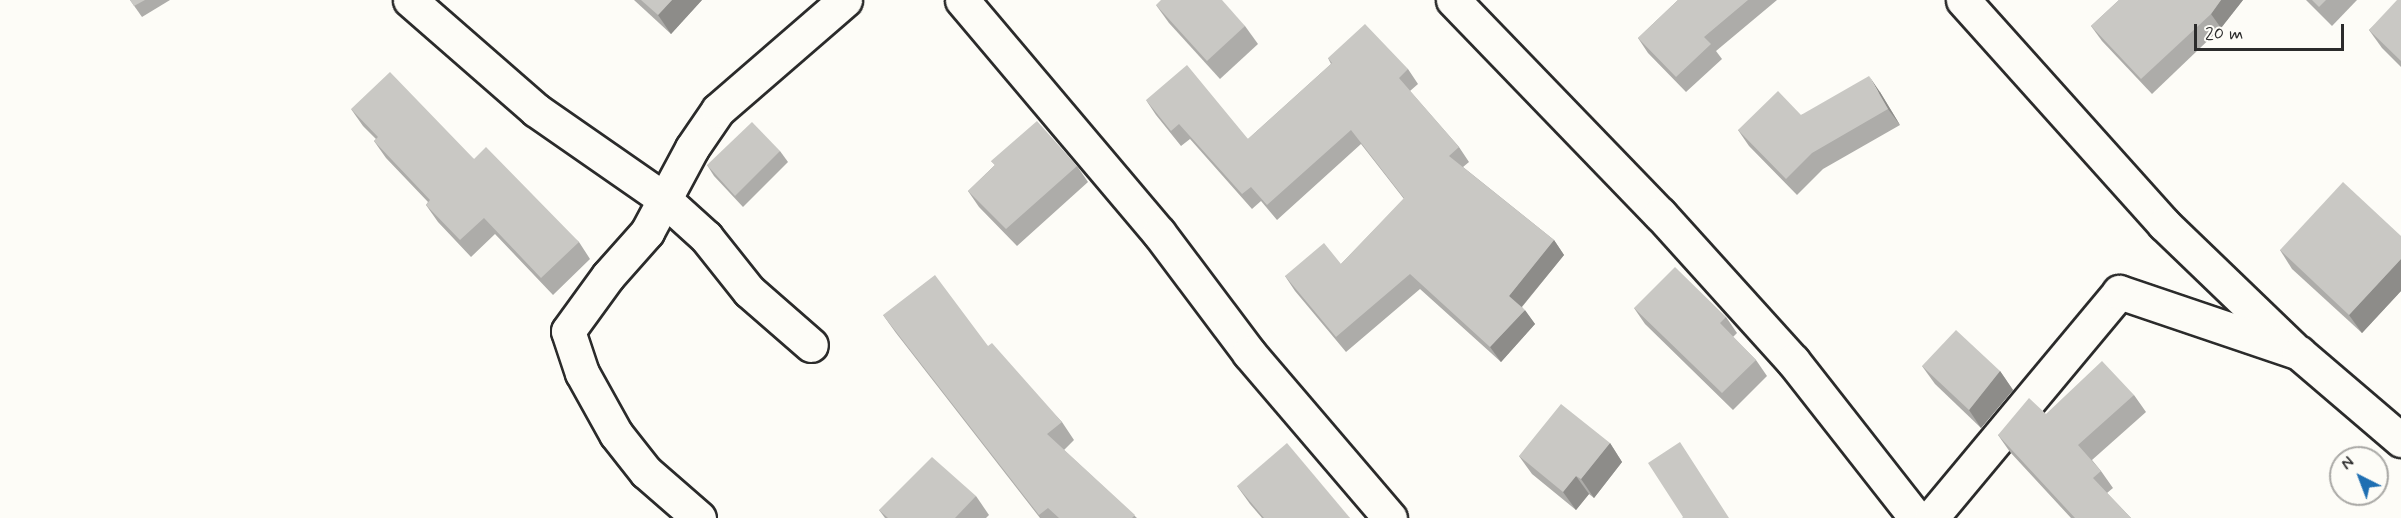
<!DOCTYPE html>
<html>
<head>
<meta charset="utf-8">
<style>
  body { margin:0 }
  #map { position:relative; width:2401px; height:518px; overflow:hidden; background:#fdfcf7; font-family:Mynerve,sans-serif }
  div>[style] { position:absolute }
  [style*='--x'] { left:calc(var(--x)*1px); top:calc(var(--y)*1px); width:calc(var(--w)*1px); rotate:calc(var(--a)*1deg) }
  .roads { filter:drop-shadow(2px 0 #2b2b2b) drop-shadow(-2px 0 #2b2b2b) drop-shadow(0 2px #2b2b2b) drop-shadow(0 -2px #2b2b2b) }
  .minor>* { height:33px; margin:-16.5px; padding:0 16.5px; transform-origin:16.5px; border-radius:16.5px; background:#fdfcf7 }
  .wall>* { inset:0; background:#adaca9 }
  .shaded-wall>* { inset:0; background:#8d8c89 }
  .building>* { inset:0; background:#c9c8c4 }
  span { translate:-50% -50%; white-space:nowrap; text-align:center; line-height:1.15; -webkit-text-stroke:4.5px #fdfcf7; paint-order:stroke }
  .north { position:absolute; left:2329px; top:446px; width:60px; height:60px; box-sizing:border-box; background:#fdfcf7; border:2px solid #a9a8a5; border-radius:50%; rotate:318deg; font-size:16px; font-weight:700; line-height:24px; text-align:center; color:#2b2b2b }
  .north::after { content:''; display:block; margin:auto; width:21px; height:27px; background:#1f6fb2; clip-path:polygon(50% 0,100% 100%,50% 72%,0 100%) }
  .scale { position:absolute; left:2194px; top:24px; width:150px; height:27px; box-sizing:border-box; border:3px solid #2b2b2b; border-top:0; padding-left:8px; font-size:18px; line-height:21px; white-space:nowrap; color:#2b2b2b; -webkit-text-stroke:4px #fdfcf7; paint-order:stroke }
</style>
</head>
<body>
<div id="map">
  <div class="roads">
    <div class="minor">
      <i style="--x:410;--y:0;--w:167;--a:41.1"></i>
      <i style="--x:536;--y:110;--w:156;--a:34.8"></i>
      <i style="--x:664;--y:199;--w:57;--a:42.1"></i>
      <i style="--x:706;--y:237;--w:69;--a:51.5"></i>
      <i style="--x:749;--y:291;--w:82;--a:41.1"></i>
      <i style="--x:962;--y:0;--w:305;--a:49.8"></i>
      <i style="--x:1159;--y:233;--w:150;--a:53.1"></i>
      <i style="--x:1249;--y:353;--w:217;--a:49.5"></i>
      <i style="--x:1453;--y:0;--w:298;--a:46"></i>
      <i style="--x:1660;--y:214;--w:198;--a:47.9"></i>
      <i style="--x:1793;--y:361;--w:199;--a:51.9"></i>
      <i style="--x:1963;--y:0;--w:301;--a:48.1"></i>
      <i style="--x:2164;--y:224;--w:179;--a:43.9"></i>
      <i style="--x:699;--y:518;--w:70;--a:-139"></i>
      <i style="--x:646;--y:472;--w:48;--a:-128.3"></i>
      <i style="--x:616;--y:434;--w:70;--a:-119.1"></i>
      <i style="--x:582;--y:373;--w:44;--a:-108.4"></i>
      <i style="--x:568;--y:331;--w:68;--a:-54"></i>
      <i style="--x:608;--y:276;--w:59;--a:-48.4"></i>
      <i style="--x:647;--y:232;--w:95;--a:-61.8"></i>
      <i style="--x:692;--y:148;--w:46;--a:-55.6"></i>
      <i style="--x:718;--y:110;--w:168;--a:-40.9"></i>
      <i style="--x:1931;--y:518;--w:294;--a:-50.2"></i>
      <i style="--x:2119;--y:292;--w:190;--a:18.7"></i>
      <i style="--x:2299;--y:353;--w:134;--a:40.5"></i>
    </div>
  </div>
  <div class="wall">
    <i style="clip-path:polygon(130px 0,170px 0,142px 17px)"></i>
    <i style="clip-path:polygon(634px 0,702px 0,671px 34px)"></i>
    <i style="clip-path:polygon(1678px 0,1777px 0,1716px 51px,1722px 59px,1686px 92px,1648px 53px,1638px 38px)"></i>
    <i style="clip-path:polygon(2119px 0,2243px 0,2221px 28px,2152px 94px,2102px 41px,2091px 26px)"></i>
    <i style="clip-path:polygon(2306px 0,2357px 0,2332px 26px)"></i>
    <i style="clip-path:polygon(2401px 0,2401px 67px,2382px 48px,2369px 30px)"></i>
    <i style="clip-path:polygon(1156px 5px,1245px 26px,1258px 44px,1220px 79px,1169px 23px)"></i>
    <i style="clip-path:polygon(1328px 58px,1408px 69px,1418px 84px,1410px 91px,1459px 147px,1469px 162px,1463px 167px,1554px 240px,1564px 255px,1522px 307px,1535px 324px,1501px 362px,1420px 289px,1346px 352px,1295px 291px,1285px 276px,1341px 264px,1404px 199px,1361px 144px,1277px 220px,1261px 201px,1252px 209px,1190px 139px,1181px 146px,1156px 115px,1146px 100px,1248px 139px,1331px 64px)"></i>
    <i style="clip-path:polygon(1880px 92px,1900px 125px,1823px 169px,1797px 195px,1749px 146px,1738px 130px,1801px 115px)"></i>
    <i style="clip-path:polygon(351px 109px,474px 159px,579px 242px,590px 259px,553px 295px,495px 234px,471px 257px,438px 222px,426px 205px,428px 202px,386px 158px,374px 141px,376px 139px,363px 126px)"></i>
    <i style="clip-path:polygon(780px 151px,788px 162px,743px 207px,714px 176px,707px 165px)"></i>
    <i style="clip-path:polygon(991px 161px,1077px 166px,1088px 182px,1017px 246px,979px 207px,968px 191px,995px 165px)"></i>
    <i style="clip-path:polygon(2401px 236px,2401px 291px,2362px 333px,2292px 269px,2280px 250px)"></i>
    <i style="clip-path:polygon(1634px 308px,1726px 317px,1737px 333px,1733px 337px,1756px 360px,1767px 376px,1733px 410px,1645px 324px)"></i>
    <i style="clip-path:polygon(883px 315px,988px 346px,1062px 422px,1074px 440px,1064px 450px,1137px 518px,1040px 518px,896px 333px)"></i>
    <i style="clip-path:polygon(1922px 366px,2000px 371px,2013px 390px,1981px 428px,1935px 384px)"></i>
    <i style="clip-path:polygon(2134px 395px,2146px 412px,2092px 460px,2101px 471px,2113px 488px,2107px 493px,2131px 518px,2071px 518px,2010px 452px,1998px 435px,2046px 414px)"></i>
    <i style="clip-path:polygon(1610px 443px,1622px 462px,1594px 498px,1589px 494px,1576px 510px,1532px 474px,1519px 456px)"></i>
    <i style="clip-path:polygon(1237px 486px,1350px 518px,1262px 518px,1250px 504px)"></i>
    <i style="clip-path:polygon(976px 496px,989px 515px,986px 518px,885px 518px,879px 510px)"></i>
  </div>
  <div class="shaded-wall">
    <i style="clip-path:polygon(672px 0,702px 0,671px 34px,658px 15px)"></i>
    <i style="clip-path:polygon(2221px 0,2243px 0,2221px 28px,2211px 14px)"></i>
    <i style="clip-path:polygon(1869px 76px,1880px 92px,1900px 125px,1888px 109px)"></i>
    <i style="clip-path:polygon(1554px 240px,1564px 255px,1519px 310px,1509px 296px)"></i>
    <i style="clip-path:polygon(2401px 259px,2401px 291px,2362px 333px,2349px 315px)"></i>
    <i style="clip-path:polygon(1525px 310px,1535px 324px,1501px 362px,1490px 347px)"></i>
    <i style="clip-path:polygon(2000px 371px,2013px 390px,1981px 428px,1969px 410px)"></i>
    <i style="clip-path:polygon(1610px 443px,1622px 462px,1594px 498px,1581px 479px)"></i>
    <i style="clip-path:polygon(1576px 476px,1589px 494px,1576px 510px,1563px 492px)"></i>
  </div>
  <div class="building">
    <i style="clip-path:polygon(130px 0,145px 0,134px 6px)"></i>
    <i style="clip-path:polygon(641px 0,672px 0,658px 15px)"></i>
    <i style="clip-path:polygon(1161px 0,1222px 0,1245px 26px,1207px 61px,1156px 5px)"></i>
    <i style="clip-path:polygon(1678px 0,1748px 0,1704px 37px,1711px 44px,1676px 77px,1638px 38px)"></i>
    <i style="clip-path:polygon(2119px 0,2221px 0,2211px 14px,2141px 79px,2091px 26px)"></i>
    <i style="clip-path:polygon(2312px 0,2326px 0,2319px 7px)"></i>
    <i style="clip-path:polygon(2397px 0,2401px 0,2401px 61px,2369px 30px)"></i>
    <i style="clip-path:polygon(1365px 24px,1408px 69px,1399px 78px,1459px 147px,1449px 156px,1554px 240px,1509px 296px,1525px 310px,1490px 347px,1410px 274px,1336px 337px,1285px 276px,1324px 243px,1341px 264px,1404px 198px,1351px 130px,1267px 205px,1251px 187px,1242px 194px,1179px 124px,1171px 131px,1146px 100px,1187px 65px,1248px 139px,1332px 63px,1328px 58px)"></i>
    <i style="clip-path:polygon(390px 72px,474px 159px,486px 147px,579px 242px,541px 278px,484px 218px,460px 240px,426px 205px,430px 200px,374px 141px,378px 137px,351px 109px)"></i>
    <i style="clip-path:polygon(1869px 76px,1888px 109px,1812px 153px,1786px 179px,1738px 130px,1778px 91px,1801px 115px)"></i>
    <i style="clip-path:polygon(1037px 121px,1077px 166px,1006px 229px,968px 191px,995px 165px,991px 161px)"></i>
    <i style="clip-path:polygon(752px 122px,780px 151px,735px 196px,707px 165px)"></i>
    <i style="clip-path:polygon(2343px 182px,2401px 236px,2401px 259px,2349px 315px,2280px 250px)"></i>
    <i style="clip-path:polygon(1675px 267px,1726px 317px,1720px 323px,1756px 360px,1722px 393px,1634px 308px)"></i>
    <i style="clip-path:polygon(935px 275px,988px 346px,992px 343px,1062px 422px,1047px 434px,1135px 515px,1132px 518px,1059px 518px,1048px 508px,1039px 515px,883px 315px)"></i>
    <i style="clip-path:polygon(1956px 330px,2000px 371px,1969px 410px,1922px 366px)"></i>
    <i style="clip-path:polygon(2102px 361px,2134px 395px,2078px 445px,2101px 471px,2093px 478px,2131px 518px,2075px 518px,1998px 435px,2029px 398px,2046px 414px)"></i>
    <i style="clip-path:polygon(1561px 404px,1610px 443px,1581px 479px,1576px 476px,1563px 492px,1519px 456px)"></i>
    <i style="clip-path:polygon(1680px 442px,1729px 518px,1682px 518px,1683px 517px,1648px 463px)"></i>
    <i style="clip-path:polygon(1287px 443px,1350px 518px,1264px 518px,1237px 486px)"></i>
    <i style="clip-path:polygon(932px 457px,976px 496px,955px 518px,888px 518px,879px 510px)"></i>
  </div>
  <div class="north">N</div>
  <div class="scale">20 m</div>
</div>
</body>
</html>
